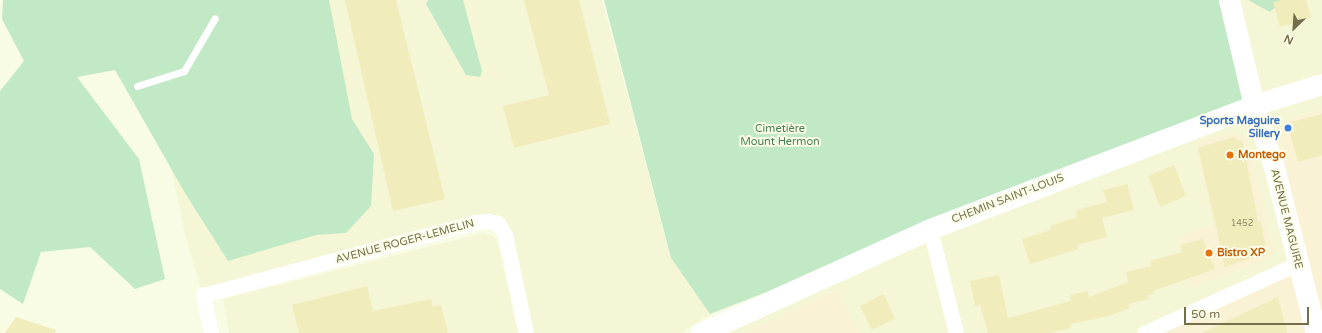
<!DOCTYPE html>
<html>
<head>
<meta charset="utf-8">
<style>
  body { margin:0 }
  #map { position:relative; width:1322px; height:333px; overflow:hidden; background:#f9fce4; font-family:"Varela Round",sans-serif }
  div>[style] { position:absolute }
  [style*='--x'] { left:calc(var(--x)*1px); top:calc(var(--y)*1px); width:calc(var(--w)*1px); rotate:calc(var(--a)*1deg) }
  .residential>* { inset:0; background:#f4f6d5 }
  .commercial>* { inset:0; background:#f9f2d5 }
  .green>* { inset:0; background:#c2e9c6 }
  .building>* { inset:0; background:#f1ecbc }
  .lane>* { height:7px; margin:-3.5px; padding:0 3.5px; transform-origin:3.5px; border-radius:3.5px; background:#fff }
  .street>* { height:15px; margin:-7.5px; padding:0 7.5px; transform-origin:7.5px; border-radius:7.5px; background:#fff }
  .secondary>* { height:21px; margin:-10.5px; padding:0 10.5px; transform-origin:10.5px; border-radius:10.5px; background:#fff }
  .dots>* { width:11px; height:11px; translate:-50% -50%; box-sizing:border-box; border:2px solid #fdffea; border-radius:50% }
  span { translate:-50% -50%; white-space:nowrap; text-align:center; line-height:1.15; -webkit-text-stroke:4px #fdffea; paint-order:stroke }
  .number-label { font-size:9px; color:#938e66 }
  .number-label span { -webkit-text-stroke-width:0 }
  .shop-label { font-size:11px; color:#366cbe; font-weight:700 }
  .right { translate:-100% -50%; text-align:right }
  .park-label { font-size:11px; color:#448051 }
  .food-label { font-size:11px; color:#c56008; font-weight:700 }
  .left { translate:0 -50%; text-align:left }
  .street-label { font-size:11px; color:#746e4a }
  .north { position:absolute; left:1274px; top:8px; width:40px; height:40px; -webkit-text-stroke:3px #fdffea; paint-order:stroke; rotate:205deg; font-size:11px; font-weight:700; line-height:16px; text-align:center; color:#746e4a }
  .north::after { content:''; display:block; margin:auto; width:14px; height:18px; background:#746e4a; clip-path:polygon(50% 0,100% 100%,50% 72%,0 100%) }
  .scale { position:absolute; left:1184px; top:307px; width:125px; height:18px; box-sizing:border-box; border:2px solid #746e4a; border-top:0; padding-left:5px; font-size:12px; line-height:14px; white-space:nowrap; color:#746e4a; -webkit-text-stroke:3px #fdffea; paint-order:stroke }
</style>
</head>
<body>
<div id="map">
  <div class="residential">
    <i style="clip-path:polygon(115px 0,602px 0,671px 258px,710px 314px,681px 333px,526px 333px,498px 223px,203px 295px,186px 238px,170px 163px)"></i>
    <i style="clip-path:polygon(1229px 0,1322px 0,1322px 108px,1286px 121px,1297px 264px,1144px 333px,701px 333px,930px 229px)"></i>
    <i style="clip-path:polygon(483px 233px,493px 236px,497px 240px,518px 333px,229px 333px,223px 299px)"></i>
  </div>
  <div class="commercial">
    <i style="clip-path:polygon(1322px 108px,1322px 333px,1144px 333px,1297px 264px,1275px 171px,1286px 121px)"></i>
    <i style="clip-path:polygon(1234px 133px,1242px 135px,1248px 141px,1275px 254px,1265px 260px,1192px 287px,1178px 237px,1214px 224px,1195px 142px)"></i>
    <i style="clip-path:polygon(837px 290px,859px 333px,744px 333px)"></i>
  </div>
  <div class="green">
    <i style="clip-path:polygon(3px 0,329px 0,352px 119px,374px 154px,371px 206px,346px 233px,316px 235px,228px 261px,185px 193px,115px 70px,77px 77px,139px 159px,165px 279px,135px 289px,90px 247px,41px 252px,23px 304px,0 289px,0 91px,24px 61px,2px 19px)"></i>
    <i style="clip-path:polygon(428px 0,463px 0,482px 71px,480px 77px,466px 75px,426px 4px)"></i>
    <i style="clip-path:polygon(604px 0,1229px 0,1254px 105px,927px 220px,769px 291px,710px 314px,671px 258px)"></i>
    <i style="clip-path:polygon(1248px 0,1284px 0,1270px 12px)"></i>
  </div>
  <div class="building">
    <i style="clip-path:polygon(345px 0,396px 0,445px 199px,393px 211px)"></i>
    <i style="clip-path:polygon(524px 0,579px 0,610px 124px,514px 148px,503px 106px,549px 95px)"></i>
    <i style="clip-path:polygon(1282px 0,1306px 0,1311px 18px,1280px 27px,1273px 2px)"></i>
    <i style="clip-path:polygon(1322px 114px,1322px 155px,1298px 162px,1287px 123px)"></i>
    <i style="clip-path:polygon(1234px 137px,1243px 143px,1258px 222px,1261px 221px,1266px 248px,1253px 256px,1253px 258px,1225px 267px,1198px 148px)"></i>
    <i style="clip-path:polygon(1174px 165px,1186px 196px,1160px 207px,1148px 176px)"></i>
    <i style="clip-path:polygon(1127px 184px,1134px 210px,1102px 218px,1107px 237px,1077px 245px,1079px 249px,1030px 264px,1022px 239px,1051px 230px,1050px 226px,1077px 217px,1076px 210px,1107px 202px,1103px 190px)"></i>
    <i style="clip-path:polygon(1203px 239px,1215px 269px,1153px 291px,1154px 294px,1148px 295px,1149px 299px,1128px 304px,1130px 308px,1109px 316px,1070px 324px,1071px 328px,1050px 333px,988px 333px,980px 305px,975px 306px,970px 281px,999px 275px,1008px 318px,1071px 301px,1070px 295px,1088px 291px,1089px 297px,1128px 282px,1126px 272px,1151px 266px,1150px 261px,1182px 252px,1180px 245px)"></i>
    <i style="clip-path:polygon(367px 286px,373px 311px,431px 299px,433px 307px,441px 305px,448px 333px,299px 333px,292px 305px)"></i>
    <i style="clip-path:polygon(884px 294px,895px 319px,872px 330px,860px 306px)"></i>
    <i style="clip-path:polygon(1278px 297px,1287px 333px,1202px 333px)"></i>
    <i style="clip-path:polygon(16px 317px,56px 330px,55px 333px,5px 333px)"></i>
  </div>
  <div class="lane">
    <i style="--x:137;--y:86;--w:49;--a:-17.7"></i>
    <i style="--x:184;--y:71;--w:61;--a:-59.7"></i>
  </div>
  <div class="street">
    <i style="--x:930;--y:229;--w:107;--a:76"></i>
    <i style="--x:211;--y:333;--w:39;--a:-102"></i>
    <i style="--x:203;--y:295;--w:282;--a:-15"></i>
    <i style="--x:475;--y:222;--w:13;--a:-4"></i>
    <i style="--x:488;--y:221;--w:10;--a:11"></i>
    <i style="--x:498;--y:223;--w:13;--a:58"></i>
    <i style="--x:505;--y:234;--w:101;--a:78"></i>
    <i style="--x:1144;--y:333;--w:168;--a:-24.3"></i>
  </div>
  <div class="secondary">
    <i style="--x:1229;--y:0;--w:108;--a:76.6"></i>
    <i style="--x:1254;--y:105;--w:69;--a:72.3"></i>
    <i style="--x:1275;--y:171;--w:167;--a:75.8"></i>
    <i style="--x:701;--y:333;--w:252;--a:-24.4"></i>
    <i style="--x:930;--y:229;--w:347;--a:-20.9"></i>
    <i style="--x:1254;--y:105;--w:71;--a:-17.2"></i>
  </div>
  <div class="dots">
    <i style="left:1288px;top:128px;background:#3f7fe0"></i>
    <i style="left:1230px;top:155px;background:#e8710a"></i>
    <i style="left:1209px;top:253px;background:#e8710a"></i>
  </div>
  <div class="number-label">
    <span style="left:1242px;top:224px">1452</span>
  </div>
  <div class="shop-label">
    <span class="right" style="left:1280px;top:128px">Sports Maguire<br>Sillery</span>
  </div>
  <div class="park-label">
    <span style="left:780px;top:136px">Cimetière<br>Mount Hermon</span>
  </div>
  <div class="food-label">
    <span class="left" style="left:1238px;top:155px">Montego</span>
    <span class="left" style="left:1217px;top:253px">Bistro XP</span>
  </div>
  <div class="street-label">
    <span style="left:1008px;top:199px;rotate:-21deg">CHEMIN SAINT-LOUIS</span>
    <span style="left:1286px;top:219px;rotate:76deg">AVENUE MAGUIRE</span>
    <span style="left:405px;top:242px;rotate:-15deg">AVENUE ROGER-LEMELIN</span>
  </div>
  <div class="north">N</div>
  <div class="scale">50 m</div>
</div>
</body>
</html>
